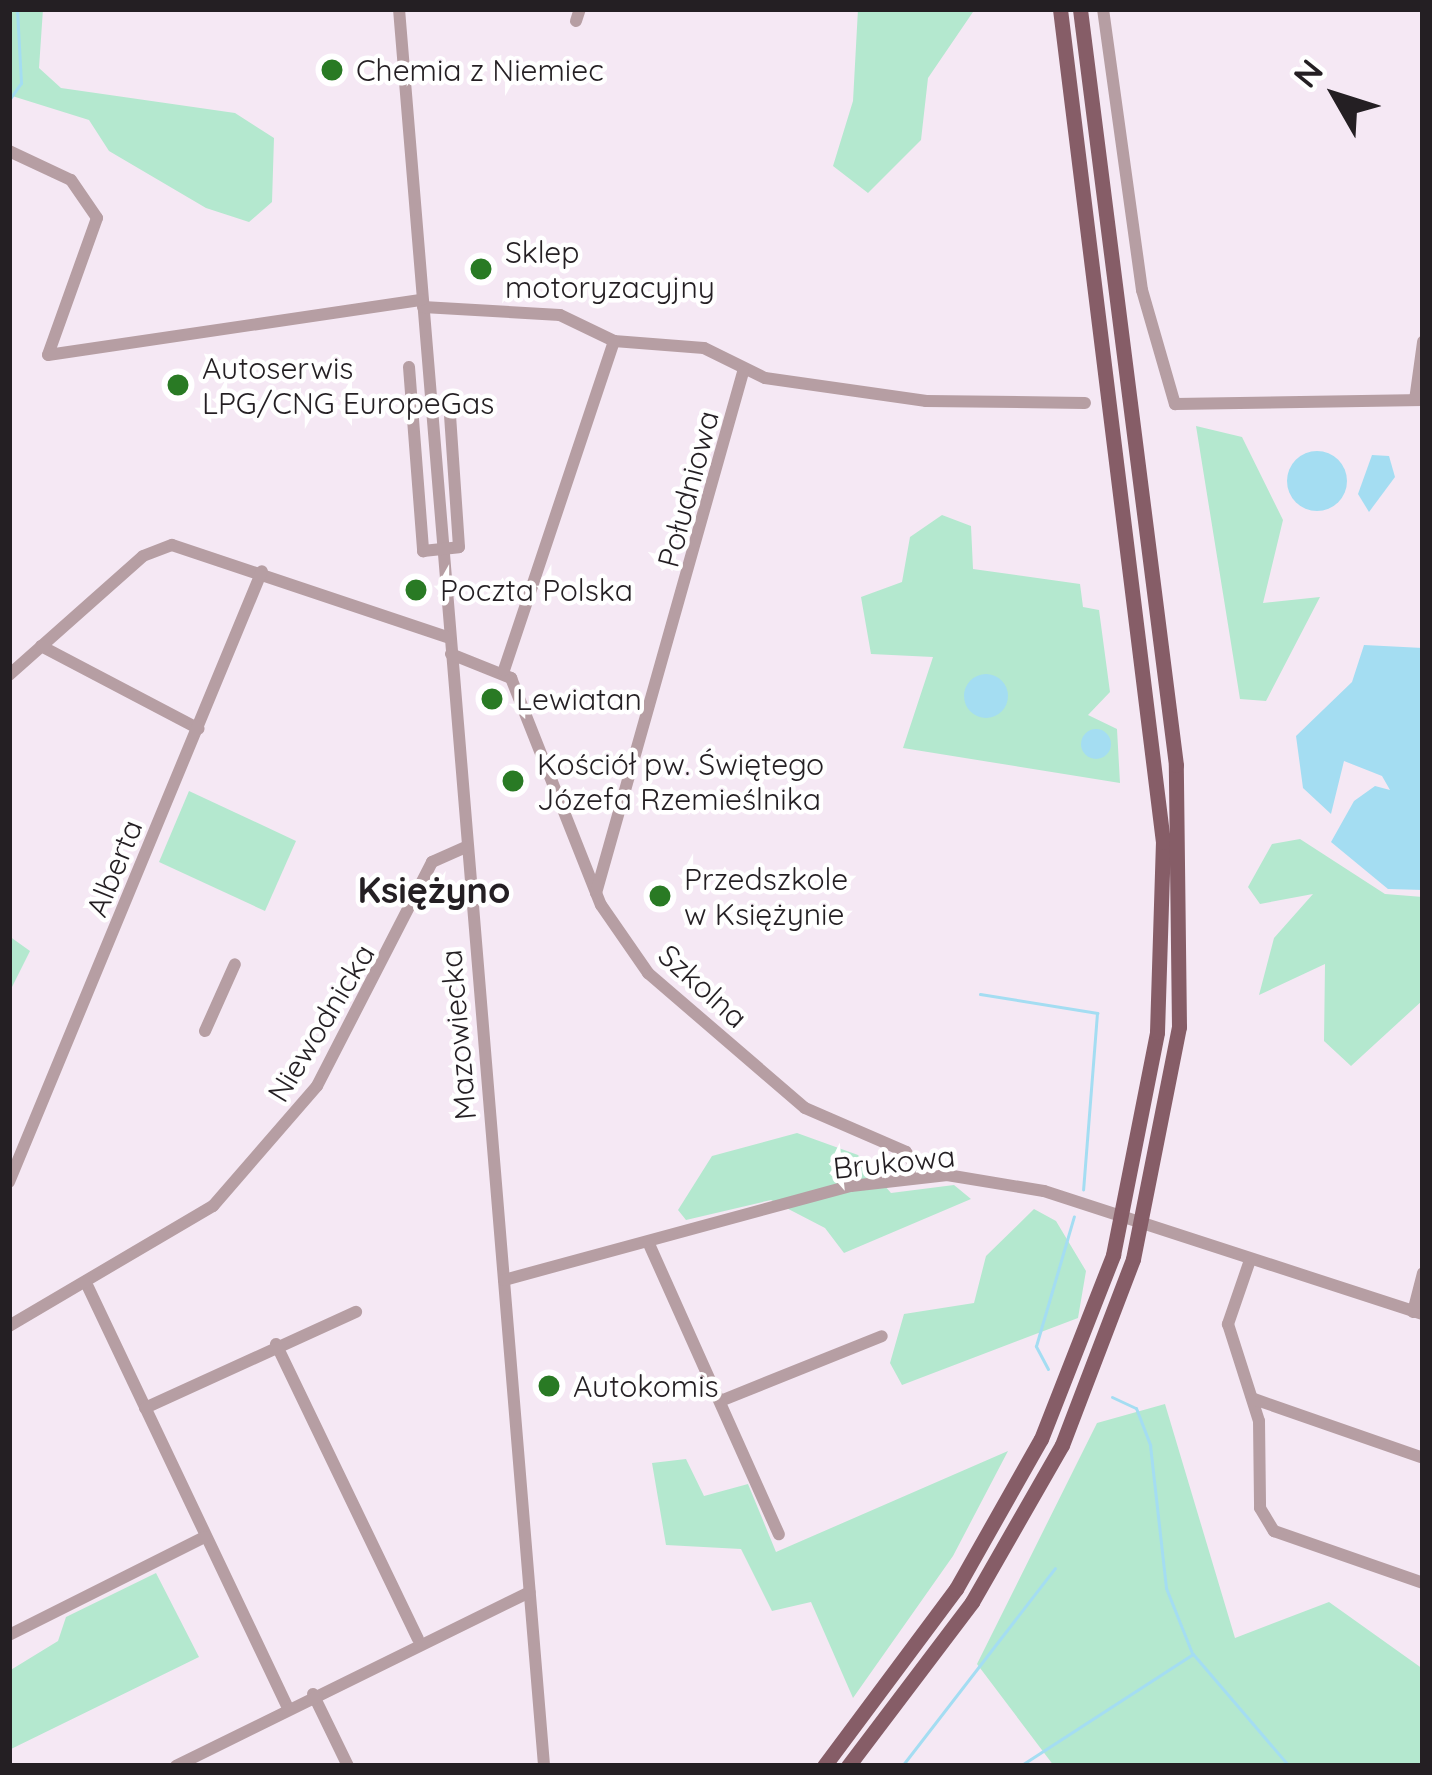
<!DOCTYPE html>
<html>
<head>
<meta charset="utf-8">
<style>
  body { margin:0 }
  #map { position:relative; width:1432px; height:1775px; overflow:hidden; background:#f5e8f4; font-family:Quicksand,sans-serif }
  div>[style] { position:absolute }
  [style*='--x'] { left:calc(var(--x)*1px); top:calc(var(--y)*1px); width:calc(var(--w)*1px); rotate:calc(var(--a)*1deg) }
  .green>* { inset:0; background:#b4e8cf }
  .water>* { inset:0; background:#a4ddf2 }
  .round { border-radius:50% }
  .stream>* { height:3px; margin:-1.5px; padding:0 1.5px; transform-origin:1.5px; border-radius:1.5px; background:#a4ddf2 }
  .minor>* { height:12px; margin:-6px; padding:0 6px; transform-origin:6px; border-radius:6px; background:#b69ea3 }
  .major>* { height:15px; margin:-7.5px; padding:0 7.5px; transform-origin:7.5px; border-radius:7.5px; background:#865d67 }
  .dots>* { width:33px; height:33px; translate:-50% -50%; box-sizing:border-box; border:6px solid #fff; border-radius:50% }
  span { translate:-50% -50%; white-space:nowrap; text-align:center; line-height:1.15; -webkit-text-stroke:9px #fff; paint-order:stroke }
  .poi-label { font-size:30px; color:#241f23 }
  .left { translate:0 -50%; text-align:left }
  .street-label { font-size:30px; color:#241f23 }
  .quarter-label { font-size:36px; color:#241f23; font-weight:700 }
  .frame { position:absolute; inset:0; border:12px solid #241f23; pointer-events:none }
  .north { position:absolute; left:1276px; top:36px; width:120px; height:120px; -webkit-text-stroke:9px #fff; paint-order:stroke; rotate:309deg; font-size:33px; font-weight:700; line-height:48px; text-align:center; color:#241f23 }
  .north::after { content:''; display:block; margin:auto; width:42px; height:54px; background:#241f23; clip-path:polygon(50% 0,100% 100%,50% 72%,0 100%) }
</style>
</head>
<body>
<div id="map">
  <div class="green">
    <i style="clip-path:polygon(9px 9px,43px 9px,39px 68px,61px 88px,235px 113px,274px 138px,272px 202px,249px 222px,206px 208px,109px 151px,89px 120px,9px 95px)"></i>
    <i style="clip-path:polygon(858px 9px,975px 9px,928px 78px,921px 140px,868px 193px,833px 166px,853px 101px)"></i>
    <i style="clip-path:polygon(1196px 426px,1242px 437px,1283px 520px,1263px 603px,1320px 597px,1266px 701px,1240px 699px)"></i>
    <i style="clip-path:polygon(942px 515px,971px 526px,973px 569px,1080px 584px,1083px 607px,1099px 610px,1110px 692px,1088px 715px,1117px 729px,1120px 783px,903px 748px,933px 657px,871px 654px,861px 597px,902px 582px,910px 537px)"></i>
    <i style="clip-path:polygon(189px 791px,296px 841px,265px 911px,159px 862px)"></i>
    <i style="clip-path:polygon(1300px 839px,1385px 894px,1423px 897px,1423px 1000px,1351px 1066px,1324px 1041px,1325px 964px,1259px 995px,1274px 938px,1313px 894px,1260px 904px,1248px 887px,1272px 844px)"></i>
    <i style="clip-path:polygon(9px 936px,30px 951px,9px 993px)"></i>
    <i style="clip-path:polygon(797px 1133px,858px 1155px,891px 1193px,954px 1185px,971px 1199px,844px 1253px,825px 1228px,771px 1200px,686px 1220px,678px 1210px,712px 1156px)"></i>
    <i style="clip-path:polygon(1034px 1209px,1056px 1221px,1086px 1271px,1078px 1318px,902px 1385px,890px 1363px,904px 1314px,974px 1303px,986px 1256px)"></i>
    <i style="clip-path:polygon(1165px 1404px,1235px 1638px,1329px 1602px,1423px 1669px,1423px 1766px,1054px 1766px,977px 1664px,1097px 1423px)"></i>
    <i style="clip-path:polygon(1008px 1451px,953px 1556px,853px 1698px,811px 1602px,772px 1611px,741px 1549px,666px 1545px,652px 1463px,686px 1459px,704px 1496px,748px 1484px,776px 1552px)"></i>
    <i style="clip-path:polygon(156px 1573px,199px 1657px,9px 1750px,9px 1671px,58px 1641px,66px 1617px)"></i>
  </div>
  <div class="water">
    <i class="round" style="left:1287px;top:451px;width:60px;height:60px"></i>
    <i style="clip-path:polygon(1372px 455px,1389px 456px,1395px 477px,1369px 512px,1358px 494px)"></i>
    <i style="clip-path:polygon(1364px 645px,1423px 648px,1423px 890px,1388px 889px,1331px 842px,1354px 801px,1375px 786px,1390px 790px,1382px 776px,1344px 761px,1331px 814px,1303px 788px,1296px 736px,1352px 682px)"></i>
    <i class="round" style="left:964px;top:674px;width:44px;height:44px"></i>
    <i class="round" style="left:1081px;top:729px;width:30px;height:30px"></i>
  </div>
  <div class="stream">
    <i style="--x:9;--y:100;--w:21;--a:-55"></i>
    <i style="--x:21;--y:83;--w:74;--a:-93.1"></i>
    <i style="--x:980;--y:994;--w:119;--a:9.2"></i>
    <i style="--x:1097;--y:1013;--w:177;--a:94.5"></i>
    <i style="--x:1048;--y:1369;--w:26;--a:-118"></i>
    <i style="--x:1036;--y:1346;--w:135;--a:-73.7"></i>
    <i style="--x:1112;--y:1397;--w:26;--a:25"></i>
    <i style="--x:1136;--y:1408;--w:40;--a:69"></i>
    <i style="--x:1150;--y:1445;--w:144;--a:83.6"></i>
    <i style="--x:1166;--y:1588;--w:70;--a:68.2"></i>
    <i style="--x:902;--y:1766;--w:250;--a:-52.3"></i>
    <i style="--x:1020;--y:1766;--w:206;--a:-32.9"></i>
    <i style="--x:1193;--y:1654;--w:148;--a:49.4"></i>
  </div>
  <div class="minor">
    <i style="--x:399;--y:9;--w:1763;--a:85.28"></i>
    <i style="--x:1103;--y:9;--w:284;--a:82.1"></i>
    <i style="--x:1142;--y:290;--w:119;--a:73.9"></i>
    <i style="--x:1175;--y:404;--w:248;--a:-0.9"></i>
    <i style="--x:576;--y:21;--w:13;--a:-72"></i>
    <i style="--x:9;--y:151;--w:68;--a:25.1"></i>
    <i style="--x:71;--y:180;--w:46;--a:55.6"></i>
    <i style="--x:97;--y:218;--w:145;--a:109.7"></i>
    <i style="--x:423;--y:307;--w:137;--a:3.3"></i>
    <i style="--x:560;--y:315;--w:60;--a:25.7"></i>
    <i style="--x:614;--y:341;--w:90;--a:4.4"></i>
    <i style="--x:704;--y:348;--w:68;--a:26.2"></i>
    <i style="--x:765;--y:378;--w:163;--a:8.1"></i>
    <i style="--x:926;--y:401;--w:159;--a:0.7"></i>
    <i style="--x:48;--y:355;--w:378;--a:-8.4"></i>
    <i style="--x:409;--y:367;--w:185;--a:85.6"></i>
    <i style="--x:423;--y:551;--w:36;--a:-6"></i>
    <i style="--x:459;--y:547;--w:148;--a:-93.9"></i>
    <i style="--x:1415;--y:400;--w:59;--a:-82.1"></i>
    <i style="--x:41;--y:646;--w:178;--a:27.7"></i>
    <i style="--x:451;--y:654;--w:65;--a:21.8"></i>
    <i style="--x:511;--y:678;--w:244;--a:68.4"></i>
    <i style="--x:601;--y:905;--w:83;--a:55.3"></i>
    <i style="--x:648;--y:973;--w:207;--a:40.7"></i>
    <i style="--x:805;--y:1108;--w:110;--a:23.5"></i>
    <i style="--x:906;--y:1152;--w:30;--a:56"></i>
    <i style="--x:504;--y:670;--w:347;--a:-71.5"></i>
    <i style="--x:9;--y:675;--w:179;--a:-41.6"></i>
    <i style="--x:143;--y:556;--w:31;--a:-21"></i>
    <i style="--x:172;--y:545;--w:293;--a:18.5"></i>
    <i style="--x:596;--y:893;--w:541;--a:-74.24"></i>
    <i style="--x:205;--y:1031;--w:73;--a:-65.9"></i>
    <i style="--x:9;--y:1182;--w:661;--a:-67.51"></i>
    <i style="--x:649;--y:1244;--w:318;--a:65.9"></i>
    <i style="--x:1249;--y:1263;--w:65;--a:109"></i>
    <i style="--x:1228;--y:1324;--w:102;--a:72.3"></i>
    <i style="--x:1259;--y:1421;--w:87;--a:89.3"></i>
    <i style="--x:1260;--y:1508;--w:27;--a:59"></i>
    <i style="--x:1274;--y:1531;--w:158;--a:19.2"></i>
    <i style="--x:504;--y:1280;--w:360;--a:-15.2"></i>
    <i style="--x:851;--y:1186;--w:97;--a:-6.5"></i>
    <i style="--x:947;--y:1175;--w:98;--a:9.4"></i>
    <i style="--x:1044;--y:1191;--w:398;--a:18"></i>
    <i style="--x:88;--y:1287;--w:465;--a:64.6"></i>
    <i style="--x:1413;--y:1312;--w:40;--a:-75.6"></i>
    <i style="--x:9;--y:1326;--w:237;--a:-30.5"></i>
    <i style="--x:213;--y:1206;--w:159;--a:-49.1"></i>
    <i style="--x:317;--y:1086;--w:252;--a:-62.8"></i>
    <i style="--x:432;--y:862;--w:37;--a:-24"></i>
    <i style="--x:276;--y:1344;--w:327;--a:64.3"></i>
    <i style="--x:1254;--y:1399;--w:179;--a:19.2"></i>
    <i style="--x:723;--y:1400;--w:171;--a:-21.9"></i>
    <i style="--x:145;--y:1408;--w:232;--a:-24.5"></i>
    <i style="--x:9;--y:1635;--w:219;--a:-26.6"></i>
    <i style="--x:313;--y:1694;--w:80;--a:64.1"></i>
    <i style="--x:176;--y:1766;--w:394;--a:-26.2"></i>
  </div>
  <div class="major">
    <i style="--x:824;--y:1766;--w:221;--a:-53.3"></i>
    <i style="--x:956;--y:1589;--w:172;--a:-60.5"></i>
    <i style="--x:1041;--y:1439;--w:198;--a:-68.6"></i>
    <i style="--x:1113;--y:1255;--w:227;--a:-78.8"></i>
    <i style="--x:1157;--y:1032;--w:190;--a:-88.2"></i>
    <i style="--x:1163;--y:842;--w:839;--a:-97.05"></i>
    <i style="--x:848;--y:1766;--w:206;--a:-52.9"></i>
    <i style="--x:972;--y:1602;--w:181;--a:-60.2"></i>
    <i style="--x:1062;--y:1445;--w:199;--a:-69.1"></i>
    <i style="--x:1133;--y:1259;--w:237;--a:-78.8"></i>
    <i style="--x:1179;--y:1027;--w:262;--a:-90.7"></i>
    <i style="--x:1176;--y:765;--w:762;--a:-97.24"></i>
  </div>
  <div class="dots">
    <i style="left:332px;top:70px;background:#297a24"></i>
    <i style="left:481px;top:269px;background:#297a24"></i>
    <i style="left:178px;top:385px;background:#297a24"></i>
    <i style="left:416px;top:590px;background:#297a24"></i>
    <i style="left:492px;top:699px;background:#297a24"></i>
    <i style="left:513px;top:781px;background:#297a24"></i>
    <i style="left:660px;top:896px;background:#297a24"></i>
    <i style="left:549px;top:1386px;background:#297a24"></i>
  </div>
  <div class="poi-label">
    <span class="left" style="left:356px;top:70px">Chemia z Niemiec</span>
    <span class="left" style="left:505px;top:269px">Sklep<br>motoryzacyjny</span>
    <span class="left" style="left:202px;top:385px">Autoserwis<br>LPG/CNG EuropeGas</span>
    <span class="left" style="left:440px;top:590px">Poczta Polska</span>
    <span class="left" style="left:516px;top:699px">Lewiatan</span>
    <span class="left" style="left:537px;top:781px">Kościół pw. Świętego<br>Józefa Rzemieślnika</span>
    <span class="left" style="left:684px;top:896px">Przedszkole<br>w Księżynie</span>
    <span class="left" style="left:573px;top:1386px">Autokomis</span>
  </div>
  <div class="street-label">
    <span style="left:688px;top:489px;rotate:-75deg">Południowa</span>
    <span style="left:114px;top:868px;rotate:-68deg">Alberta</span>
    <span style="left:703px;top:986px;rotate:42deg">Szkolna</span>
    <span style="left:321px;top:1023px;rotate:-59deg">Niewodnicka</span>
    <span style="left:458px;top:1035px;rotate:-95deg">Mazowiecka</span>
    <span style="left:894px;top:1162px;rotate:-6deg">Brukowa</span>
  </div>
  <div class="quarter-label">
    <span style="left:434px;top:890px">Księżyno</span>
  </div>
  <div class="frame"></div>
  <div class="north">N</div>
</div>
</body>
</html>
